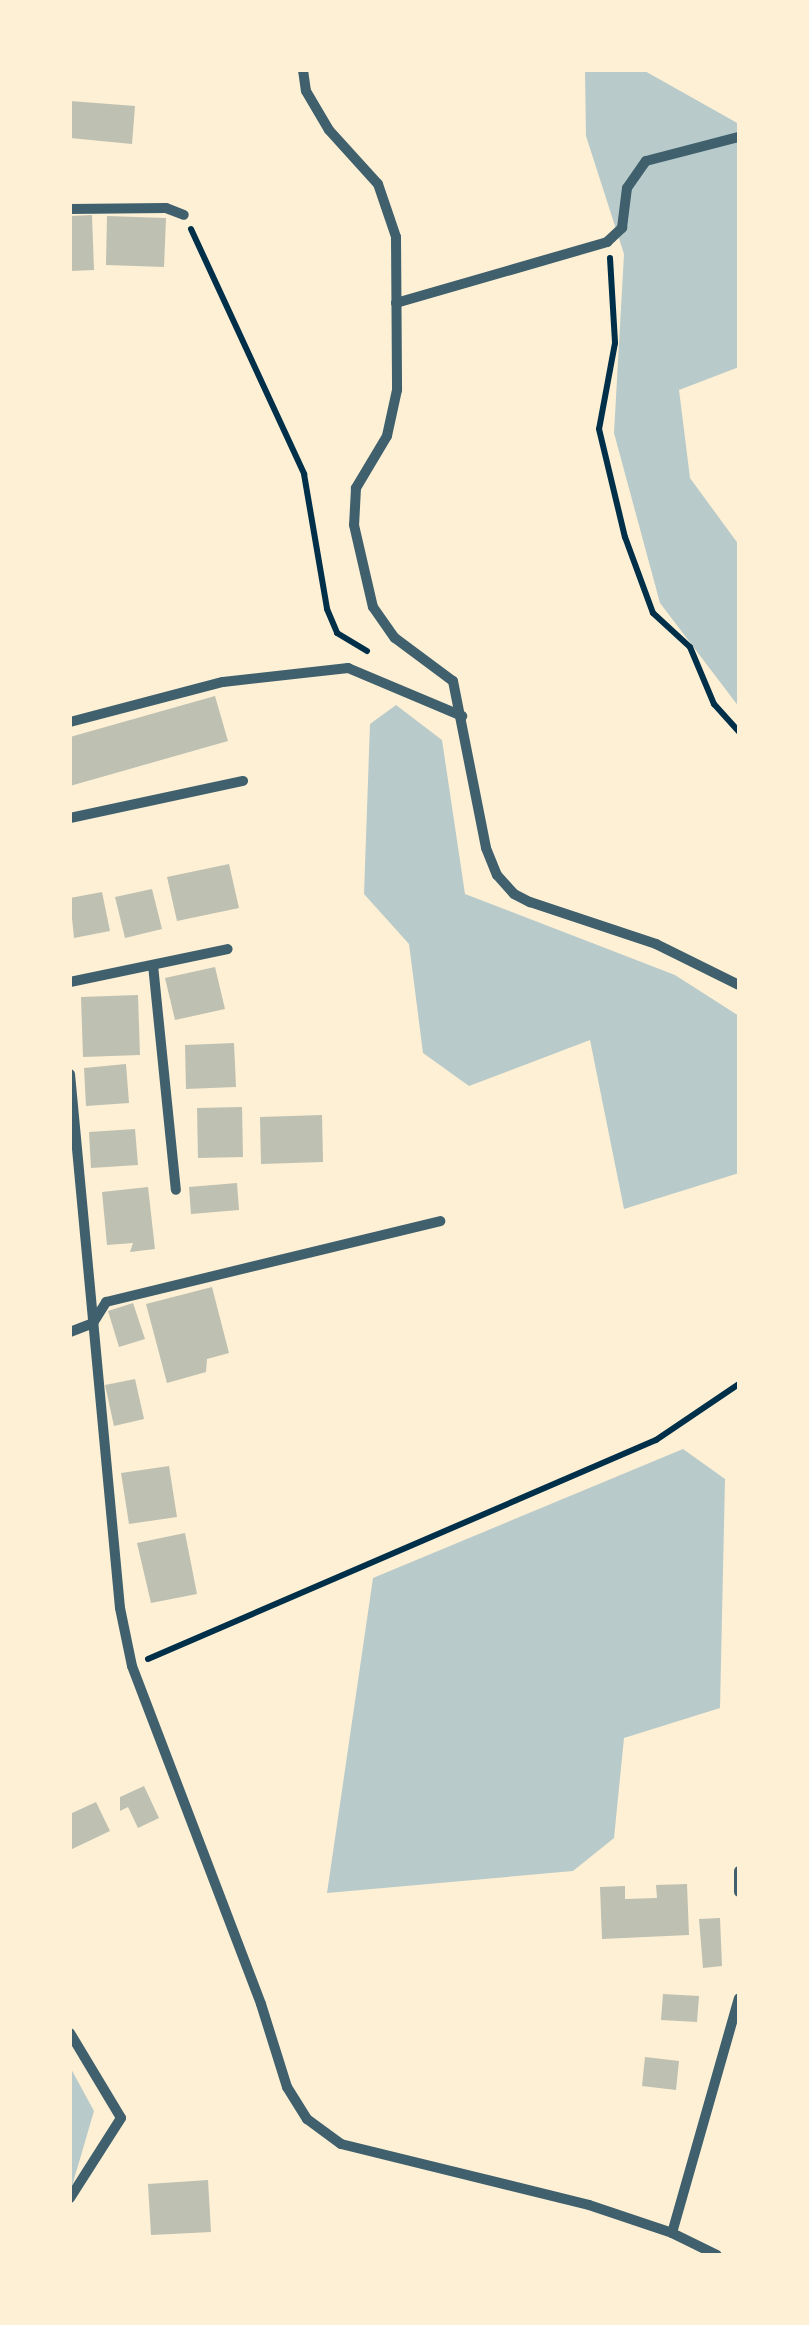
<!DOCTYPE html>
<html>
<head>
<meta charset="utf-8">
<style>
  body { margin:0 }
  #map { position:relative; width:809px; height:2325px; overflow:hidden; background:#fdf0d5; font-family:Inter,sans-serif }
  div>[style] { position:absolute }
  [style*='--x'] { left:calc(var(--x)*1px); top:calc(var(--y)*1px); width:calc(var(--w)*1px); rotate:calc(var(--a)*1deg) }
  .green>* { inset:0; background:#b9caca }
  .building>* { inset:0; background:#bec0b2 }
  .path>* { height:6px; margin:-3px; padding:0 3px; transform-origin:3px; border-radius:3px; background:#003049 }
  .minor>* { height:10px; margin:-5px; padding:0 5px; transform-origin:5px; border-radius:5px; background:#3f606c }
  span { translate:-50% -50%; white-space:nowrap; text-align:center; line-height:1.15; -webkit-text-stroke:8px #fdf0d5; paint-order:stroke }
  .frame { position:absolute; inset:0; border:72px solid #fdf0d5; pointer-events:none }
</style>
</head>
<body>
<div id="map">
  <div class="green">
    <i style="clip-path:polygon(585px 70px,643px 70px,739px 124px,739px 367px,679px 390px,690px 478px,739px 545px,739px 707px,660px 603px,614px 433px,624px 254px,586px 136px)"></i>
    <i style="clip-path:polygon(396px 705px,442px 740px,465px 894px,675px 975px,739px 1016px,739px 1173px,624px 1209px,590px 1040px,469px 1086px,423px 1053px,409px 944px,364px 894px,370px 724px)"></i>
    <i style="clip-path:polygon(683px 1449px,725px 1479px,720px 1708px,624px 1738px,614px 1838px,573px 1871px,327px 1893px,373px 1578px)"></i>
    <i style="clip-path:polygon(70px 2067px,94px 2111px,70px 2193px)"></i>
  </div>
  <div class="building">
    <i style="clip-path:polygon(70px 101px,135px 106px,132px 144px,70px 138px)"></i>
    <i style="clip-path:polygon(92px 215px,94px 270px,70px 271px,70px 216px)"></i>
    <i style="clip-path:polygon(107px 216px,166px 218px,164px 267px,106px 265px)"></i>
    <i style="clip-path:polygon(215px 696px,228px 741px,70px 786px,70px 737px)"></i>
    <i style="clip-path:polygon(229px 864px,239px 908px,177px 921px,167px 877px)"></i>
    <i style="clip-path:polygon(152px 889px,162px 929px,125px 938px,115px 897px)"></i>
    <i style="clip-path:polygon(102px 892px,110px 931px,74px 938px,70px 898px)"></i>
    <i style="clip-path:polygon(215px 967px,225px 1009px,175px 1020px,165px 978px)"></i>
    <i style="clip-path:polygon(138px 995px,140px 1055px,83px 1057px,81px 997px)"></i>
    <i style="clip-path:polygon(234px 1043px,236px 1087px,186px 1089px,185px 1045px)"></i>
    <i style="clip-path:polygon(126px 1064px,129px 1103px,86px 1106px,84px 1068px)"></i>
    <i style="clip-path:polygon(242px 1107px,243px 1157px,198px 1158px,197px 1108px)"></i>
    <i style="clip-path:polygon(322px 1115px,323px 1162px,261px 1164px,260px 1117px)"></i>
    <i style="clip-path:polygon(135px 1129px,138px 1165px,91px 1168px,89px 1132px)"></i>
    <i style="clip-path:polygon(237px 1183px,239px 1210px,191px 1214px,189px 1187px)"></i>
    <i style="clip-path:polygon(148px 1187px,155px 1249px,130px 1252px,133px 1243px,107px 1245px,102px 1192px)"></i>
    <i style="clip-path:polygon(212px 1287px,229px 1353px,207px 1359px,206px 1372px,167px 1383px,146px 1304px)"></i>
    <i style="clip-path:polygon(133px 1303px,145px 1339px,119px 1347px,108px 1311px)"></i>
    <i style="clip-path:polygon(135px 1379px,144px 1419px,114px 1426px,105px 1385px)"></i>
    <i style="clip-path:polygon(169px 1466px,177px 1517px,129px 1524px,121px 1473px)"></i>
    <i style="clip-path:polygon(185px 1533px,197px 1594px,151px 1603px,137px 1543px)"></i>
    <i style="clip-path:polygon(144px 1786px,159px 1818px,138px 1828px,128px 1807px,120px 1811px,120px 1797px)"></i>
    <i style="clip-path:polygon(96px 1802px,110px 1831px,70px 1850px,70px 1814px)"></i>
    <i style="clip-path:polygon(687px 1884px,689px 1935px,602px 1939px,600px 1887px,625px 1886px,625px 1899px,657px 1898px,656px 1885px)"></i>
    <i style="clip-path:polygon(720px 1918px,722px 1966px,703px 1968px,699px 1919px)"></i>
    <i style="clip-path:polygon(663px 1994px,699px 1996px,697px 2022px,661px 2020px)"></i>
    <i style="clip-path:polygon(645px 2057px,679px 2061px,676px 2090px,642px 2086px)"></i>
    <i style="clip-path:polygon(208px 2180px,211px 2232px,151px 2235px,148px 2184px)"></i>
  </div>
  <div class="path">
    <i style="--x:191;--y:229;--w:270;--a:65.2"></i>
    <i style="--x:304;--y:474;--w:137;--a:80.3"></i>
    <i style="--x:327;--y:609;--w:26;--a:67"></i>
    <i style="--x:337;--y:633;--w:35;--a:31"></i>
    <i style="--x:610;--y:258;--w:85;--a:86.6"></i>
    <i style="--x:615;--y:343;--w:87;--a:100.5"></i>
    <i style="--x:599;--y:429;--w:111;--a:76.5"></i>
    <i style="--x:625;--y:537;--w:81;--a:69.8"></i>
    <i style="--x:653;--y:613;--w:50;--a:42.6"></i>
    <i style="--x:690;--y:647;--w:62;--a:67.2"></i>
    <i style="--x:714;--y:704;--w:38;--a:48"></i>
    <i style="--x:148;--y:1659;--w:553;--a:-23.32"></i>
    <i style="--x:656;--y:1440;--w:100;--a:-34"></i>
  </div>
  <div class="minor">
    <i style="--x:303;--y:70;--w:21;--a:82"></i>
    <i style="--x:306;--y:91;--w:45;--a:59.5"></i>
    <i style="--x:329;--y:130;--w:73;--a:47.8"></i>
    <i style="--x:378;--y:184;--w:56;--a:71.2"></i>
    <i style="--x:396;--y:237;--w:153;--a:89.6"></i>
    <i style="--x:397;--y:390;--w:47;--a:102.3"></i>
    <i style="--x:387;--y:436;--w:61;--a:120.8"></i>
    <i style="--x:356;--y:488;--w:37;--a:93"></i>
    <i style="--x:354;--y:525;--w:84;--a:77"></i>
    <i style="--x:373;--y:607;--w:38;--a:55"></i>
    <i style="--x:395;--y:638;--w:72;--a:36.6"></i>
    <i style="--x:453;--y:681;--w:170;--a:78.8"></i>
    <i style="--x:486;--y:848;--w:29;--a:68"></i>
    <i style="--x:497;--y:875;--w:25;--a:48"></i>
    <i style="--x:514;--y:894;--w:18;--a:27"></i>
    <i style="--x:530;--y:902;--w:133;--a:18.4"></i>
    <i style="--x:656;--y:944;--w:93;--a:26.3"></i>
    <i style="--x:70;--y:209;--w:96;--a:-0.6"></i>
    <i style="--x:166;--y:208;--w:19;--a:21"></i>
    <i style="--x:396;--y:303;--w:220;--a:-16.1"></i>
    <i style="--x:607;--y:242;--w:21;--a:-43"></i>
    <i style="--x:622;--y:228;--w:40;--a:-82.9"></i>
    <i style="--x:627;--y:188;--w:33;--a:-55"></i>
    <i style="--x:646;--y:161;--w:96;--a:-14.5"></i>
    <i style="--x:70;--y:722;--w:158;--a:-14.7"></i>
    <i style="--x:223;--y:682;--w:126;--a:-6.4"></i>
    <i style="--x:348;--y:668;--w:124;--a:22.8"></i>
    <i style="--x:70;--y:818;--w:177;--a:-12.1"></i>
    <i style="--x:153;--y:965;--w:226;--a:84.2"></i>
    <i style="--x:70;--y:982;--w:161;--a:-11.8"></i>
    <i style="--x:70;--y:1074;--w:536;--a:84.65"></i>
    <i style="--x:120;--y:1608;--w:59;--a:78.3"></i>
    <i style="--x:132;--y:1666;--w:362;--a:69.1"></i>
    <i style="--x:261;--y:2004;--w:87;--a:72.6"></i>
    <i style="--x:287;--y:2087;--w:38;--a:58"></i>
    <i style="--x:307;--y:2119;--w:42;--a:36.3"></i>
    <i style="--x:341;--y:2144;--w:255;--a:13.8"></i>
    <i style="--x:589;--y:2205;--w:88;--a:18.6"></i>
    <i style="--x:672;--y:2233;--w:50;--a:26.1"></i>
    <i style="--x:70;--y:1332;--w:25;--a:-21"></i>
    <i style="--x:93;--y:1323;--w:25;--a:-58"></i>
    <i style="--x:106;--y:1302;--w:344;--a:-13.6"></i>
    <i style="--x:739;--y:1871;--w:21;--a:90"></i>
    <i style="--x:70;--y:2033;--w:99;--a:59"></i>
    <i style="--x:121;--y:2118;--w:95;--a:122.5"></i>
    <i style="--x:672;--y:2233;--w:244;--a:-74.1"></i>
  </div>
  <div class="frame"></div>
</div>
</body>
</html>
